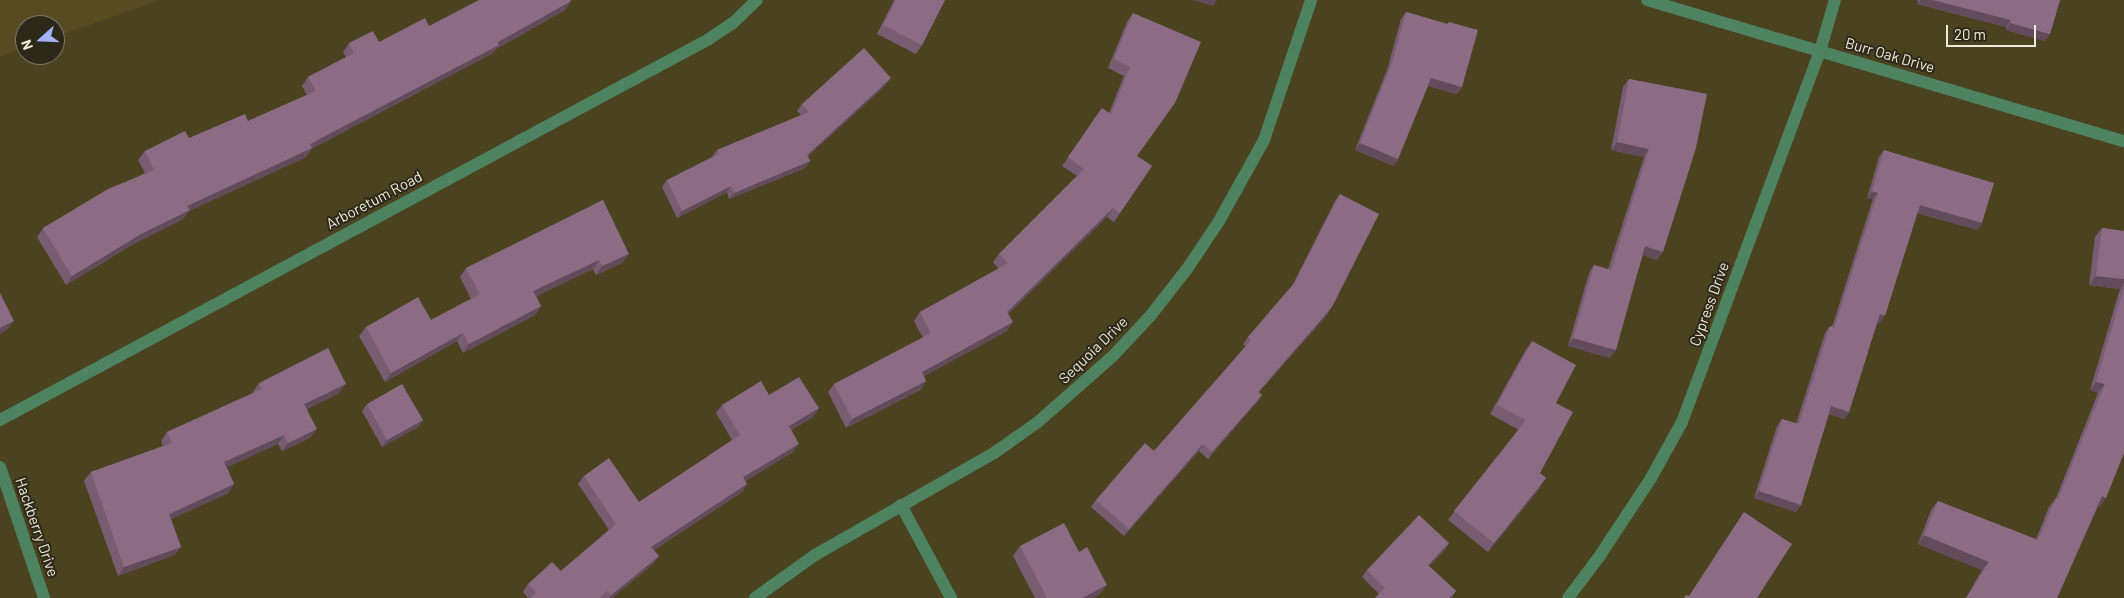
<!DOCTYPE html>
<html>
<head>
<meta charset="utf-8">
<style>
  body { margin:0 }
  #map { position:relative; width:2124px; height:598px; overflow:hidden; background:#4b4220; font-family:Barlow,sans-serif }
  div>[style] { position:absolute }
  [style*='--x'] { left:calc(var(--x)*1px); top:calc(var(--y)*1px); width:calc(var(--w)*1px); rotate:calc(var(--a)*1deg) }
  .built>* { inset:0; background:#574c21 }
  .minor>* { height:12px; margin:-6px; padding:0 6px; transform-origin:6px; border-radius:6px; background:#4d8361 }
  .wall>* { inset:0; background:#785d72 }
  .shaded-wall>* { inset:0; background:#624c5c }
  .building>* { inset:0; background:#8c6c84 }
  span { translate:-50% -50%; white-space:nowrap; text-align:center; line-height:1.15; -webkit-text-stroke:4px #2d291a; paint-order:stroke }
  .street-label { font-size:15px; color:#f0ebd8 }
  .north { position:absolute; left:15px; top:15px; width:50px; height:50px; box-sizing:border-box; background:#2d291a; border:1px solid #7b7766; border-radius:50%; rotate:250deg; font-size:14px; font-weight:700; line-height:20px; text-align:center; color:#f0ebd8 }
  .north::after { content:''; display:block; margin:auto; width:18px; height:22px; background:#a3b2fd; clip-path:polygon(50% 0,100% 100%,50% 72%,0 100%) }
  .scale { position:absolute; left:1946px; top:25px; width:90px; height:22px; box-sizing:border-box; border:2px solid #f0ebd8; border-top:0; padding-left:6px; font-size:15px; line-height:18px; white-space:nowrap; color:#f0ebd8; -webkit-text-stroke:4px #2d291a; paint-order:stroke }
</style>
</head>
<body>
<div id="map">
  <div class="built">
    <i style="clip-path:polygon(0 0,160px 0,55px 37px,55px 25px,25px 25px,25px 47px,0 56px)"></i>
  </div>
  <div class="minor">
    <i style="--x:1647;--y:0;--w:497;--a:16.5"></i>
    <i style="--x:0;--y:420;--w:805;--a:-28.25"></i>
    <i style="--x:709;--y:39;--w:29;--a:-34"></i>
    <i style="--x:733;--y:23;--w:33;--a:-44"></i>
    <i style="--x:0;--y:467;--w:138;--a:71.4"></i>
    <i style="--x:901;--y:505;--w:106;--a:61.7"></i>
    <i style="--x:755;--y:598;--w:74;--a:-35.6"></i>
    <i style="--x:815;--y:555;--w:206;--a:-29.7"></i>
    <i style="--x:994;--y:453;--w:54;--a:-35.2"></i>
    <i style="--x:1038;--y:422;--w:101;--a:-41.4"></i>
    <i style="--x:1114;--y:355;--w:54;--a:-47.2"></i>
    <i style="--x:1151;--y:315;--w:58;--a:-52"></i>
    <i style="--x:1187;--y:269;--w:58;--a:-56.3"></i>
    <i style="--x:1219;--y:221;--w:93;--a:-60.9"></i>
    <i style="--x:1264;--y:140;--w:148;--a:-71.4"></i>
    <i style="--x:1568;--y:598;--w:51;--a:-52.9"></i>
    <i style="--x:1599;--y:557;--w:95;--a:-56.6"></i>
    <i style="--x:1651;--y:478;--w:64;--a:-61"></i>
    <i style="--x:1682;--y:422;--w:396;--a:-69.6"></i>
    <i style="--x:1820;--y:51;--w:53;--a:-73.6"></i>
  </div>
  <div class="wall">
    <i style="clip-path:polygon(894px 0,945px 0,922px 45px,916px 54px,877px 34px)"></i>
    <i style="clip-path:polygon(1918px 0,2060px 0,2050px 34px,2045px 41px,2006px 30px,2006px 27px,1917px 4px)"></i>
    <i style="clip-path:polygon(571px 1px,565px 10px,496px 49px,493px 53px,311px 149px,306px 157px,189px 211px,183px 219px,135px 243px,66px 285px,37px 237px,43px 228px,145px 173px,138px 160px,145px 151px,248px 121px,307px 95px,302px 86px,308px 77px,346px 57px,343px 52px,349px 43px,379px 42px,429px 26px)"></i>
    <i style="clip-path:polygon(1406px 12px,1447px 24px,1449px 22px,1462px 87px,1457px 94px,1428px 86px,1398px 159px,1394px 166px,1355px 150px,1387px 70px,1401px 19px)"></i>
    <i style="clip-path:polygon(1133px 13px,1137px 156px,1152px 166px,1114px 222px,1107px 217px,1008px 314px,1007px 331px,924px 376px,926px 381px,920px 390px,846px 428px,828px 392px,834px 384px,923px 338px,914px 321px,920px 312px,999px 269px,993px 262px,999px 254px,1077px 176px,1062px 166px,1102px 108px,1109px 113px,1124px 76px,1108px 68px,1127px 22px)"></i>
    <i style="clip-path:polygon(1629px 79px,1707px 94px,1657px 260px,1643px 255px,1610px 358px,1568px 346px,1589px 273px,1594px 265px,1608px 269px,1644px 157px,1611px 150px,1623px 87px)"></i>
    <i style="clip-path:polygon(886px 85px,808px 156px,810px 161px,805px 168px,729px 199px,727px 192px,677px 218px,662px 187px,667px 180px,712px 157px,717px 150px,801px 115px,797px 111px,802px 104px)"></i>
    <i style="clip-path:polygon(1884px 150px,1978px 230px,1917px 213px,1880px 323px,1877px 322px,1849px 412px,1844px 419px,1829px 414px,1801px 505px,1796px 512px,1754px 498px,1777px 426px,1782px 419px,1796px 424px,1825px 333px,1830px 326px,1832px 327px,1873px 199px,1867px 198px,1879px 157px)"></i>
    <i style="clip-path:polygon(1340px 194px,1328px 314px,1259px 392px,1262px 395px,1257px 402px,1208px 459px,1199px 451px,1124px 536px,1091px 507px,1096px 500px,1154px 451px,1246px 347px,1243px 344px,1248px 337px,1292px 286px,1335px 201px)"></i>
    <i style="clip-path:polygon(603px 200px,622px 263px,596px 275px,593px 269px,536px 296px,541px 306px,535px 315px,463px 353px,457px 341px,385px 382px,359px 336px,366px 327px,431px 320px,471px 299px,460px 277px,466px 268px)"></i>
    <i style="clip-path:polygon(2102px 228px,2124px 231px,2124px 453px,2100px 507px,2098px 506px,2057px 598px,1966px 598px,1982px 570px,1918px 544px,1931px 510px,1938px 501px,2036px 539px,2049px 507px,2056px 498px,2098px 393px,2090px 390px,2120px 289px,2089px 285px,2095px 237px)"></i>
    <i style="clip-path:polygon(1532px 341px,1556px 403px,1540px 473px,1540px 488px,1488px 552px,1448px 520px,1519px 430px,1490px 414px,1525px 351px)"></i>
    <i style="clip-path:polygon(259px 383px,339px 393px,307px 409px,310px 438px,282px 451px,278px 444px,227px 467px,234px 484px,228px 493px,171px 519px,181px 547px,174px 555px,118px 576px,84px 481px,91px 472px,163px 446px,161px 441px,167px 432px,253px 393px,253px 392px)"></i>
    <i style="clip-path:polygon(769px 395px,819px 408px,813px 417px,791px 430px,793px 452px,745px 481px,747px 484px,742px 492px,654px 550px,659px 556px,653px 564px,612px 598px,528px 598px,523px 592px,528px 584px,561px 571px,609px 530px,578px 484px,584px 476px,639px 502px,732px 440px,716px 413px,722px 405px)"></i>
    <i style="clip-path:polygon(367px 404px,423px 420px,418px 427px,382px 447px,362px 411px)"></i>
    <i style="clip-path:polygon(1449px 543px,1445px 550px,1429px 566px,1456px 591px,1451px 598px,1375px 598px,1379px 594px,1362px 577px,1367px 570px)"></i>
    <i style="clip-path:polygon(1020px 546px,1100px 594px,1093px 598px,1035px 598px,1013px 556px)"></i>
  </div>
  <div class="shaded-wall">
    <i style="clip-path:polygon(1193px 0,1217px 0,1213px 6px)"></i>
    <i style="clip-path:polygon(1920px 0,1933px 0,2011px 20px,2006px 27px,1917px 4px)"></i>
    <i style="clip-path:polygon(571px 1px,565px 10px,496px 49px,493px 53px,311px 149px,306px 157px,189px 211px,183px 219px,135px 243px,66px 285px,72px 276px,187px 206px,310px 144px,498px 42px)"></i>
    <i style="clip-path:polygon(2010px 23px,2050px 34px,2045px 41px,2006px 30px)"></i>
    <i style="clip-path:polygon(891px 78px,886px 85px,802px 161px,807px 155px)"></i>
    <i style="clip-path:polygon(1431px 78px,1462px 87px,1457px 94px,1426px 85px)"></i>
    <i style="clip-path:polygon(1617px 142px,1649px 149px,1644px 157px,1611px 150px)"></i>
    <i style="clip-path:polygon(1360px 143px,1398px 159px,1394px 166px,1355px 150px)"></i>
    <i style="clip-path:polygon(810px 161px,805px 168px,729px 199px,734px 193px)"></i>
    <i style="clip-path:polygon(731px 186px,727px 192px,677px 218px,682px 211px)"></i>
    <i style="clip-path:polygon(1872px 191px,1878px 193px,1873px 199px,1867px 198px)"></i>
    <i style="clip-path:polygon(1920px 205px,1982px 223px,1978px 230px,1915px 212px)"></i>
    <i style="clip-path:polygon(1113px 208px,1107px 217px,1001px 321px,1007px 312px)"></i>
    <i style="clip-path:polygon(1645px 246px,1663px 252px,1657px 260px,1640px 254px)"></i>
    <i style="clip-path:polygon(629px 254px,622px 263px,596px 275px,602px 266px)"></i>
    <i style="clip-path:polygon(599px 260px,593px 269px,527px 300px,533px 291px)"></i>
    <i style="clip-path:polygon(2096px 276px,2124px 279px,2124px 283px,2120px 289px,2089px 285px)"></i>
    <i style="clip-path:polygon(541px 306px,535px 315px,463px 353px,469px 344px)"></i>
    <i style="clip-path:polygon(1332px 307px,1328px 314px,1253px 398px,1258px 392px)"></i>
    <i style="clip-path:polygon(1880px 314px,1885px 316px,1880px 323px,1875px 321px)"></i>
    <i style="clip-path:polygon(14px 321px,7px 330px,0 334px,0 328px)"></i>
    <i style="clip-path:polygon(1013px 322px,1007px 331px,915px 381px,922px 372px)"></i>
    <i style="clip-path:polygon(463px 333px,457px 341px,385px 382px,391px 373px)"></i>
    <i style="clip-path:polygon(1573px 338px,1616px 350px,1610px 358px,1568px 346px)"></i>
    <i style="clip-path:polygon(926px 381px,920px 390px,846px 428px,852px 419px)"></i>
    <i style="clip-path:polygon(2096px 382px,2105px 384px,2098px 393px,2090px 390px)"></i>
    <i style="clip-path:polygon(346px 384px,339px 393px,298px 413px,304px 404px)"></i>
    <i style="clip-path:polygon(1262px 395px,1257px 402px,1208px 459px,1212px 452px)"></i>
    <i style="clip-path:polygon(1831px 406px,1849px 412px,1844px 419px,1827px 413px)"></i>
    <i style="clip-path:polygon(819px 408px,813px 417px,783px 434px,789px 426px)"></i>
    <i style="clip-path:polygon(423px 420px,418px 427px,382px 447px,387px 440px)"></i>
    <i style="clip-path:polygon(317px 429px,310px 438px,282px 451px,288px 443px)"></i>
    <i style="clip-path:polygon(284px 435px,278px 444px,218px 471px,224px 462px)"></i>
    <i style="clip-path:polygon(799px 444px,793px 452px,737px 486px,743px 477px)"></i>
    <i style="clip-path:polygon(1203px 444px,1199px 451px,1124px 536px,1129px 529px)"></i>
    <i style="clip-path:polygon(1546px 478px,1540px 488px,1488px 552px,1494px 543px)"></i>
    <i style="clip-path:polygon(234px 484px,228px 493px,163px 523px,169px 514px)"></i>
    <i style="clip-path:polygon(747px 484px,742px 492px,646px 555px,651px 547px)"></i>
    <i style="clip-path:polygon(1759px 491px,1801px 505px,1796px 512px,1754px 498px)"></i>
    <i style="clip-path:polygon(2102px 496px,2106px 498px,2100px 507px,2096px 505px)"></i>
    <i style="clip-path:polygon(1924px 535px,1989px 562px,1982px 570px,1918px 544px)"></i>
    <i style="clip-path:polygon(1449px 543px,1445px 550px,1423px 572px,1428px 565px)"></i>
    <i style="clip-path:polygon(181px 547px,174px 555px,118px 576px,124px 567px)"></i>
    <i style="clip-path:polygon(659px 556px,653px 564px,612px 598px,609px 598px,611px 595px)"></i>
    <i style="clip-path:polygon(1107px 585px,1100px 594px,1093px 598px,1082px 598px)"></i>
  </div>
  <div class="building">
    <i style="clip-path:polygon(479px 0,571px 0,571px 1px,498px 42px,499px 45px,310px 144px,312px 148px,187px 206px,190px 210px,141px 234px,72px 276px,43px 228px,108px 189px,154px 170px,145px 151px,185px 131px,189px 138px,245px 114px,248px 121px,316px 91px,308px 77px,354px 53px,349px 43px,373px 31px,379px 42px,425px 18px,429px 26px)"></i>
    <i style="clip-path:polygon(896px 0,945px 0,922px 45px,883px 25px)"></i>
    <i style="clip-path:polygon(1933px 0,2060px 0,2050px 34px,2010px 23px,2011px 20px)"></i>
    <i style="clip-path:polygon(1406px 12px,1448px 24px,1449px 22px,1478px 30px,1462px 87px,1431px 78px,1398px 159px,1360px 143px,1392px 63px)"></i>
    <i style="clip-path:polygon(1133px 13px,1201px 42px,1175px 103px,1137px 156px,1152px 166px,1120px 213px,1113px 208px,1007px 312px,1013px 322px,922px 372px,926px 381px,852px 419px,834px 384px,931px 333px,920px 312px,1008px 263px,999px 254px,1084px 169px,1068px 157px,1102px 108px,1111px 114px,1130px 67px,1114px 59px)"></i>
    <i style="clip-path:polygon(864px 48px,891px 78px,807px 155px,810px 161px,734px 193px,731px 186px,682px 211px,667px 180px,719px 154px,717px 150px,809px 112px,802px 104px)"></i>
    <i style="clip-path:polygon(1629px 79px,1707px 94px,1696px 148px,1663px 252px,1645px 246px,1616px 350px,1573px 338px,1594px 265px,1611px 270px,1649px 149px,1617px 142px)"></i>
    <i style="clip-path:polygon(1884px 150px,1994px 183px,1982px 223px,1920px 205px,1885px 316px,1880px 314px,1849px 412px,1831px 406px,1801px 505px,1759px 491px,1782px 419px,1799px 424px,1830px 326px,1834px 328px,1878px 193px,1872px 191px)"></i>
    <i style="clip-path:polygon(1340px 194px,1379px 214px,1332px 307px,1258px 392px,1262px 395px,1212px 452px,1203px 444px,1129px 529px,1096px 500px,1145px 443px,1154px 451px,1251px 340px,1248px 337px,1295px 282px)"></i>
    <i style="clip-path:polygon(603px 200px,629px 254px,602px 266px,599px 260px,533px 291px,541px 306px,469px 344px,463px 333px,391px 373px,366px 327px,418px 297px,431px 320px,480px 294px,466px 268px)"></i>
    <i style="clip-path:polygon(2102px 228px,2124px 231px,2124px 279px,2096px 276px)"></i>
    <i style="clip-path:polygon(2124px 287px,2124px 453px,2106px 498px,2102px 496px,2057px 598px,1966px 598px,1989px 562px,1924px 535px,1938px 501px,2038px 540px,2056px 498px,2058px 499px,2105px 384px,2096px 382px)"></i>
    <i style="clip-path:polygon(0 293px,14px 321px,0 328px)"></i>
    <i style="clip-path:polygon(1532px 341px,1576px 365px,1556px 403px,1573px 412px,1540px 473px,1546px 478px,1494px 543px,1454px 511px,1526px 420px,1497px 405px)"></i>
    <i style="clip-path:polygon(328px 348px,346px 384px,304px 404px,317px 429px,288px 443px,284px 435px,224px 462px,234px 484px,169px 514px,181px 547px,124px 567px,91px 472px,172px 443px,167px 432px,262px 389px,259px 383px)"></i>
    <i style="clip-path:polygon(799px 377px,819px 408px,789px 426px,799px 444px,743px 477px,747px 484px,651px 547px,659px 556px,611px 595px,607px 591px,599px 598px,530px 598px,536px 593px,528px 584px,552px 562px,561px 571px,616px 524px,584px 476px,609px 458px,639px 502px,740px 435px,722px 405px,761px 381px,769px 395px)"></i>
    <i style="clip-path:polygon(402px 384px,423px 420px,387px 440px,367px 404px)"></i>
    <i style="clip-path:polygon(1744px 512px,1792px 544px,1757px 598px,1684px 598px,1686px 595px,1689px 596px)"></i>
    <i style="clip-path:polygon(1419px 515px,1449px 543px,1428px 565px,1456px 591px,1449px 598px,1375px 598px,1385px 588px,1367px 570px)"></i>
    <i style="clip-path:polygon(1064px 523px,1079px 552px,1087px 547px,1107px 585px,1082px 598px,1047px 598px,1020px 546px)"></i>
  </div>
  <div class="street-label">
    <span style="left:1890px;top:55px;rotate:16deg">Burr Oak Drive</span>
    <span style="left:374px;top:200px;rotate:-28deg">Arboretum Road</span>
    <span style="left:1709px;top:304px;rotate:-70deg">Cypress Drive</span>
    <span style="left:1093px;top:350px;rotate:-44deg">Sequoia Drive</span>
    <span style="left:37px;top:527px;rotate:71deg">Hackberry Drive</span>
  </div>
  <div class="north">N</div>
  <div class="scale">20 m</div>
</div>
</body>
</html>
